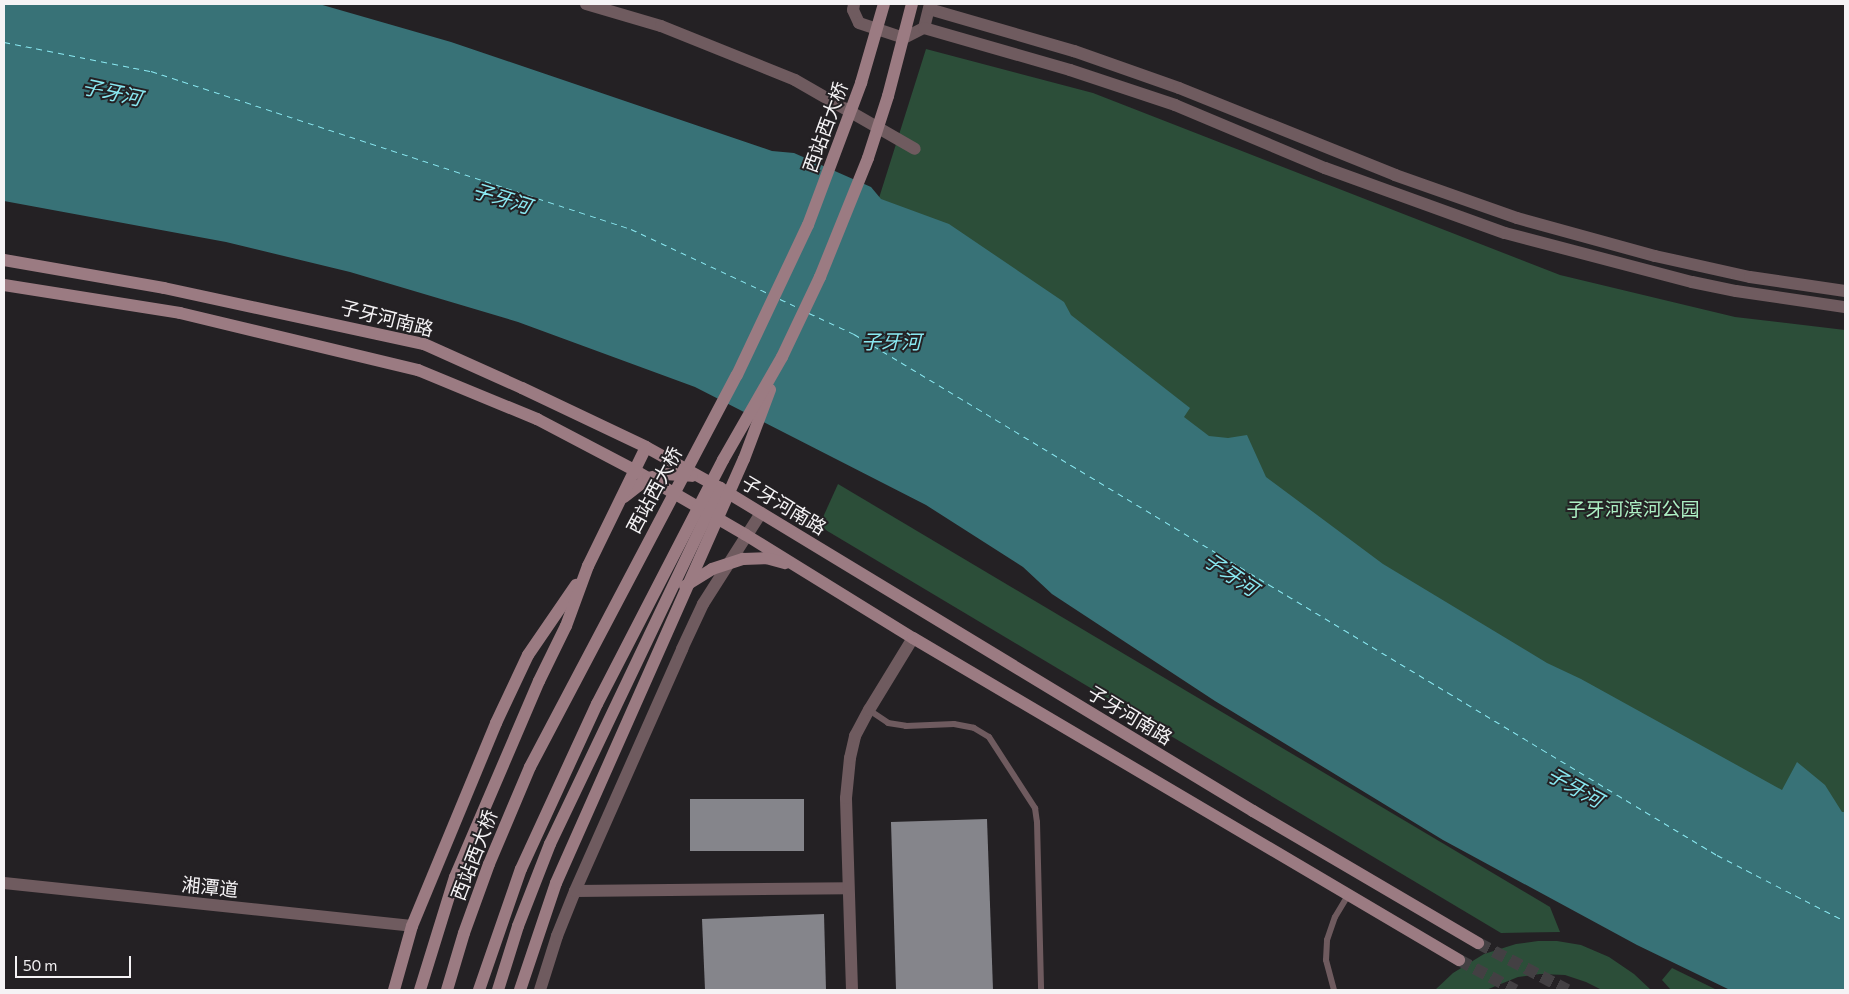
<!DOCTYPE html>
<html>
<head>
<meta charset="utf-8">
<style>
  body { margin:0 }
  #map { position:relative; width:1849px; height:994px; overflow:hidden; background:#242124; font-family:Commissioner,"Noto Sans SC",sans-serif }
  div>[style] { position:absolute }
  [style*='--x'] { left:calc(var(--x)*1px); top:calc(var(--y)*1px); width:calc(var(--w)*1px); rotate:calc(var(--a)*1deg) }
  .green>* { inset:0; background:#2c4e39 }
  .water>* { inset:0; background:#387277 }
  .ferry>* { height:1px; margin-top:-0.5px; transform-origin:0; background:repeating-linear-gradient(90deg,#8ae9f2 0 6px,transparent 0 11px) }
  .building>* { inset:0; background:#85858b }
  .secondary-tunnel>* { height:12px; margin-top:-6px; transform-origin:0; background:repeating-linear-gradient(90deg,#434043 0 12px,transparent 0 18px) }
  .service>* { height:6px; margin:-3px; padding:0 3px; transform-origin:3px; border-radius:3px; background:#6f5b5f }
  .minor>* { height:12px; margin:-6px; padding:0 6px; transform-origin:6px; border-radius:6px; background:#6f5b5f }
  .tertiary>* { height:12px; margin:-6px; padding:0 6px; transform-origin:6px; border-radius:6px; background:#6f5b5f }
  .secondary>* { height:12px; margin:-6px; padding:0 6px; transform-origin:6px; border-radius:6px; background:#9b7b82 }
  .secondary-bridge>* { height:12px; margin:-6px; padding:0 6px; transform-origin:6px; border-radius:6px; background:#9b7b82 }
  span { translate:-50% -50%; white-space:nowrap; text-align:center; line-height:1.15; -webkit-text-stroke:4px #242124; paint-order:stroke }
  .street-label { font-size:19px; color:#f5f3f5 }
  .park-label { font-size:19px; color:#adf0c4 }
  .water-label { font-size:20px; color:#8ae9f2; font-style:italic }
  .frame { position:absolute; inset:0; border:5px solid #f5f3f5; pointer-events:none }
  .scale { position:absolute; left:15px; top:956px; width:116px; height:22px; box-sizing:border-box; border:2px solid #f5f3f5; border-top:0; padding-left:6px; font-size:15px; line-height:18px; white-space:nowrap; color:#f5f3f5; -webkit-text-stroke:4px #242124; paint-order:stroke }
</style>
</head>
<body>
<div id="map">
  <div class="green">
    <i style="clip-path:polygon(926px 49px,1093px 93px,1560px 275px,1735px 317px,1845px 330px,1845px 847px,1629px 758px,867px 236px)"></i>
    <i style="clip-path:polygon(838px 484px,1550px 907px,1560px 932px,1501px 933px,819px 526px)"></i>
    <i style="clip-path:polygon(1538px 941px,1557px 941px,1581px 945px,1609px 957px,1634px 974px,1651px 990px,1602px 990px,1586px 982px,1565px 975px,1540px 974px,1518px 977px,1486px 990px,1435px 990px,1453px 973px,1484px 954px,1516px 944px)"></i>
    <i style="clip-path:polygon(1672px 968px,1717px 990px,1671px 990px,1662px 980px)"></i>
  </div>
  <div class="water">
    <i style="clip-path:polygon(4px 4px,319px 4px,451px 42px,772px 151px,794px 153px,871px 187px,881px 199px,949px 224px,1064px 302px,1071px 315px,1190px 408px,1184px 417px,1209px 436px,1228px 438px,1247px 435px,1266px 477px,1383px 564px,1547px 663px,1581px 679px,1782px 790px,1797px 762px,1825px 785px,1842px 812px,1845px 812px,1845px 990px,1730px 990px,1637px 945px,1443px 840px,1215px 701px,1052px 594px,1023px 567px,926px 505px,695px 387px,518px 322px,350px 272px,226px 242px,4px 201px)"></i>
  </div>
  <div class="ferry">
    <i style="--x:4;--y:42;--w:150;--a:11.2"></i>
    <i style="--x:151;--y:71;--w:505;--a:18.22"></i>
    <i style="--x:631;--y:229;--w:153;--a:25.1"></i>
    <i style="--x:780;--y:299;--w:21;--a:25"></i>
    <i style="--x:809;--y:313;--w:50;--a:25"></i>
    <i style="--x:854;--y:334;--w:1008;--a:31.12"></i>
    <i style="--x:1717;--y:855;--w:144;--a:27.3"></i>
  </div>
  <div class="building">
    <i style="clip-path:polygon(690px 799px,804px 799px,804px 851px,690px 851px)"></i>
    <i style="clip-path:polygon(987px 819px,993px 990px,896px 990px,891px 822px)"></i>
    <i style="clip-path:polygon(824px 914px,826px 990px,705px 990px,702px 919px)"></i>
  </div>
  <div class="secondary-tunnel">
    <i style="--x:1478;--y:943;--w:101;--a:27.8"></i>
    <i style="--x:1459;--y:960;--w:64;--a:28.2"></i>
  </div>
  <div class="service">
    <i style="--x:869;--y:710;--w:23;--a:34"></i>
    <i style="--x:888;--y:723;--w:18;--a:9"></i>
    <i style="--x:906;--y:726;--w:48;--a:-2.4"></i>
    <i style="--x:954;--y:724;--w:20;--a:11"></i>
    <i style="--x:974;--y:728;--w:17;--a:31"></i>
    <i style="--x:989;--y:737;--w:85;--a:57.1"></i>
    <i style="--x:1035;--y:808;--w:14;--a:82"></i>
    <i style="--x:1037;--y:822;--w:168;--a:88.6"></i>
    <i style="--x:1334;--y:990;--w:31;--a:-105"></i>
    <i style="--x:1326;--y:960;--w:20;--a:-87"></i>
    <i style="--x:1327;--y:940;--w:24;--a:-71"></i>
    <i style="--x:1335;--y:917;--w:27;--a:-59"></i>
  </div>
  <div class="minor">
    <i style="--x:854;--y:4;--w:6;--a:99"></i>
    <i style="--x:853;--y:10;--w:14;--a:65"></i>
    <i style="--x:859;--y:23;--w:47;--a:18.4"></i>
    <i style="--x:904;--y:38;--w:22;--a:-27"></i>
    <i style="--x:924;--y:28;--w:25;--a:-76"></i>
    <i style="--x:575;--y:891;--w:273;--a:-0.6"></i>
    <i style="--x:540;--y:990;--w:57;--a:-72.5"></i>
    <i style="--x:557;--y:936;--w:48;--a:-68.2"></i>
    <i style="--x:575;--y:891;--w:265;--a:-66.1"></i>
    <i style="--x:682;--y:649;--w:50;--a:-65"></i>
    <i style="--x:703;--y:604;--w:108;--a:-57.5"></i>
    <i style="--x:852;--y:990;--w:192;--a:-91.8"></i>
    <i style="--x:846;--y:798;--w:40;--a:-84.3"></i>
    <i style="--x:850;--y:758;--w:23;--a:-77"></i>
    <i style="--x:855;--y:736;--w:30;--a:-62"></i>
    <i style="--x:869;--y:710;--w:84;--a:-58.6"></i>
  </div>
  <div class="tertiary">
    <i style="--x:586;--y:4;--w:78;--a:16.3"></i>
    <i style="--x:661;--y:26;--w:144;--a:21.9"></i>
    <i style="--x:795;--y:80;--w:138;--a:29.9"></i>
    <i style="--x:929;--y:9;--w:151;--a:16.2"></i>
    <i style="--x:1074;--y:51;--w:111;--a:19.4"></i>
    <i style="--x:1179;--y:88;--w:233;--a:21.9"></i>
    <i style="--x:1395;--y:175;--w:129;--a:19.4"></i>
    <i style="--x:1517;--y:218;--w:143;--a:15.4"></i>
    <i style="--x:1655;--y:256;--w:97;--a:12.5"></i>
    <i style="--x:1750;--y:277;--w:96;--a:8.4"></i>
    <i style="--x:924;--y:28;--w:152;--a:16"></i>
    <i style="--x:1070;--y:70;--w:111;--a:18.4"></i>
    <i style="--x:1175;--y:105;--w:163;--a:22.8"></i>
    <i style="--x:1325;--y:168;--w:191;--a:19.9"></i>
    <i style="--x:1505;--y:233;--w:193;--a:14.7"></i>
    <i style="--x:1692;--y:282;--w:45;--a:11.6"></i>
    <i style="--x:1736;--y:291;--w:110;--a:8.4"></i>
    <i style="--x:4;--y:883;--w:410;--a:6"></i>
  </div>
  <div class="secondary">
    <i style="--x:4;--y:260;--w:162;--a:9.9"></i>
    <i style="--x:164;--y:288;--w:266;--a:12.2"></i>
    <i style="--x:424;--y:344;--w:107;--a:24.2"></i>
    <i style="--x:522;--y:388;--w:137;--a:25.4"></i>
    <i style="--x:646;--y:447;--w:85;--a:29"></i>
    <i style="--x:720;--y:488;--w:623;--a:31.22"></i>
    <i style="--x:1253;--y:811;--w:261;--a:30.4"></i>
    <i style="--x:4;--y:285;--w:178;--a:9"></i>
    <i style="--x:180;--y:313;--w:245;--a:13.5"></i>
    <i style="--x:418;--y:370;--w:129;--a:22.4"></i>
    <i style="--x:537;--y:419;--w:110;--a:27.7"></i>
    <i style="--x:634;--y:470;--w:129;--a:30.1"></i>
    <i style="--x:746;--y:535;--w:196;--a:31.7"></i>
    <i style="--x:913;--y:638;--w:634;--a:30.53"></i>
    <i style="--x:624;--y:497;--w:31;--a:-38"></i>
    <i style="--x:648;--y:478;--w:17;--a:-13"></i>
    <i style="--x:665;--y:474;--w:27;--a:4"></i>
    <i style="--x:685;--y:586;--w:32;--a:-32"></i>
    <i style="--x:712;--y:569;--w:33;--a:-18"></i>
    <i style="--x:743;--y:559;--w:23;--a:-2"></i>
    <i style="--x:766;--y:558;--w:20;--a:15"></i>
    <i style="--x:394;--y:990;--w:66;--a:-74.3"></i>
    <i style="--x:412;--y:926;--w:220;--a:-67.5"></i>
    <i style="--x:496;--y:723;--w:75;--a:-64.8"></i>
    <i style="--x:528;--y:655;--w:85;--a:-55.6"></i>
    <i style="--x:420;--y:990;--w:118;--a:-72.8"></i>
    <i style="--x:455;--y:877;--w:213;--a:-66.8"></i>
    <i style="--x:539;--y:681;--w:61;--a:-63.9"></i>
    <i style="--x:566;--y:626;--w:64;--a:-69.9"></i>
    <i style="--x:588;--y:566;--w:132;--a:-64"></i>
    <i style="--x:498;--y:990;--w:67;--a:-72.6"></i>
    <i style="--x:518;--y:926;--w:88;--a:-68.7"></i>
    <i style="--x:550;--y:844;--w:395;--a:-64.5"></i>
    <i style="--x:520;--y:990;--w:113;--a:-71.4"></i>
  </div>
  <div class="secondary-bridge">
    <i style="--x:556;--y:883;--w:464;--a:-66.1"></i>
    <i style="--x:744;--y:459;--w:74;--a:-69.4"></i>
    <i style="--x:447;--y:990;--w:59;--a:-73.4"></i>
    <i style="--x:464;--y:933;--w:73;--a:-70.1"></i>
    <i style="--x:489;--y:864;--w:105;--a:-67.1"></i>
    <i style="--x:530;--y:767;--w:443;--a:-62.2"></i>
    <i style="--x:737;--y:375;--w:166;--a:-64.7"></i>
    <i style="--x:808;--y:225;--w:152;--a:-69.5"></i>
    <i style="--x:861;--y:83;--w:82;--a:-73.8"></i>
    <i style="--x:479;--y:990;--w:128;--a:-70.9"></i>
    <i style="--x:521;--y:869;--w:182;--a:-65.3"></i>
    <i style="--x:597;--y:704;--w:275;--a:-62.7"></i>
    <i style="--x:723;--y:460;--w:119;--a:-60.2"></i>
    <i style="--x:782;--y:357;--w:89;--a:-64.6"></i>
    <i style="--x:820;--y:277;--w:128;--a:-68"></i>
    <i style="--x:868;--y:158;--w:65;--a:-72.1"></i>
    <i style="--x:888;--y:96;--w:95;--a:-75.4"></i>
  </div>
  <div class="street-label">
    <span style="left:825px;top:127px;rotate:-70deg">西站西大桥</span>
    <span style="left:387px;top:318px;rotate:14deg">子牙河南路</span>
    <span style="left:654px;top:490px;rotate:-62deg">西站西大桥</span>
    <span style="left:784px;top:505px;rotate:31deg">子牙河南路</span>
    <span style="left:1130px;top:715px;rotate:31deg">子牙河南路</span>
    <span style="left:474px;top:855px;rotate:-69deg">西站西大桥</span>
    <span style="left:210px;top:887px;rotate:6deg">湘潭道</span>
  </div>
  <div class="park-label">
    <span style="left:1633px;top:509px">子牙河滨河公园</span>
  </div>
  <div class="water-label">
    <span style="left:112px;top:92px;rotate:12deg">子牙河</span>
    <span style="left:502px;top:198px;rotate:17deg">子牙河</span>
    <span style="left:891px;top:341px">子牙河</span>
    <span style="left:1231px;top:574px;rotate:34deg">子牙河</span>
    <span style="left:1575px;top:787px;rotate:29deg">子牙河</span>
  </div>
  <div class="frame"></div>
  <div class="scale">50 m</div>
</div>
</body>
</html>
